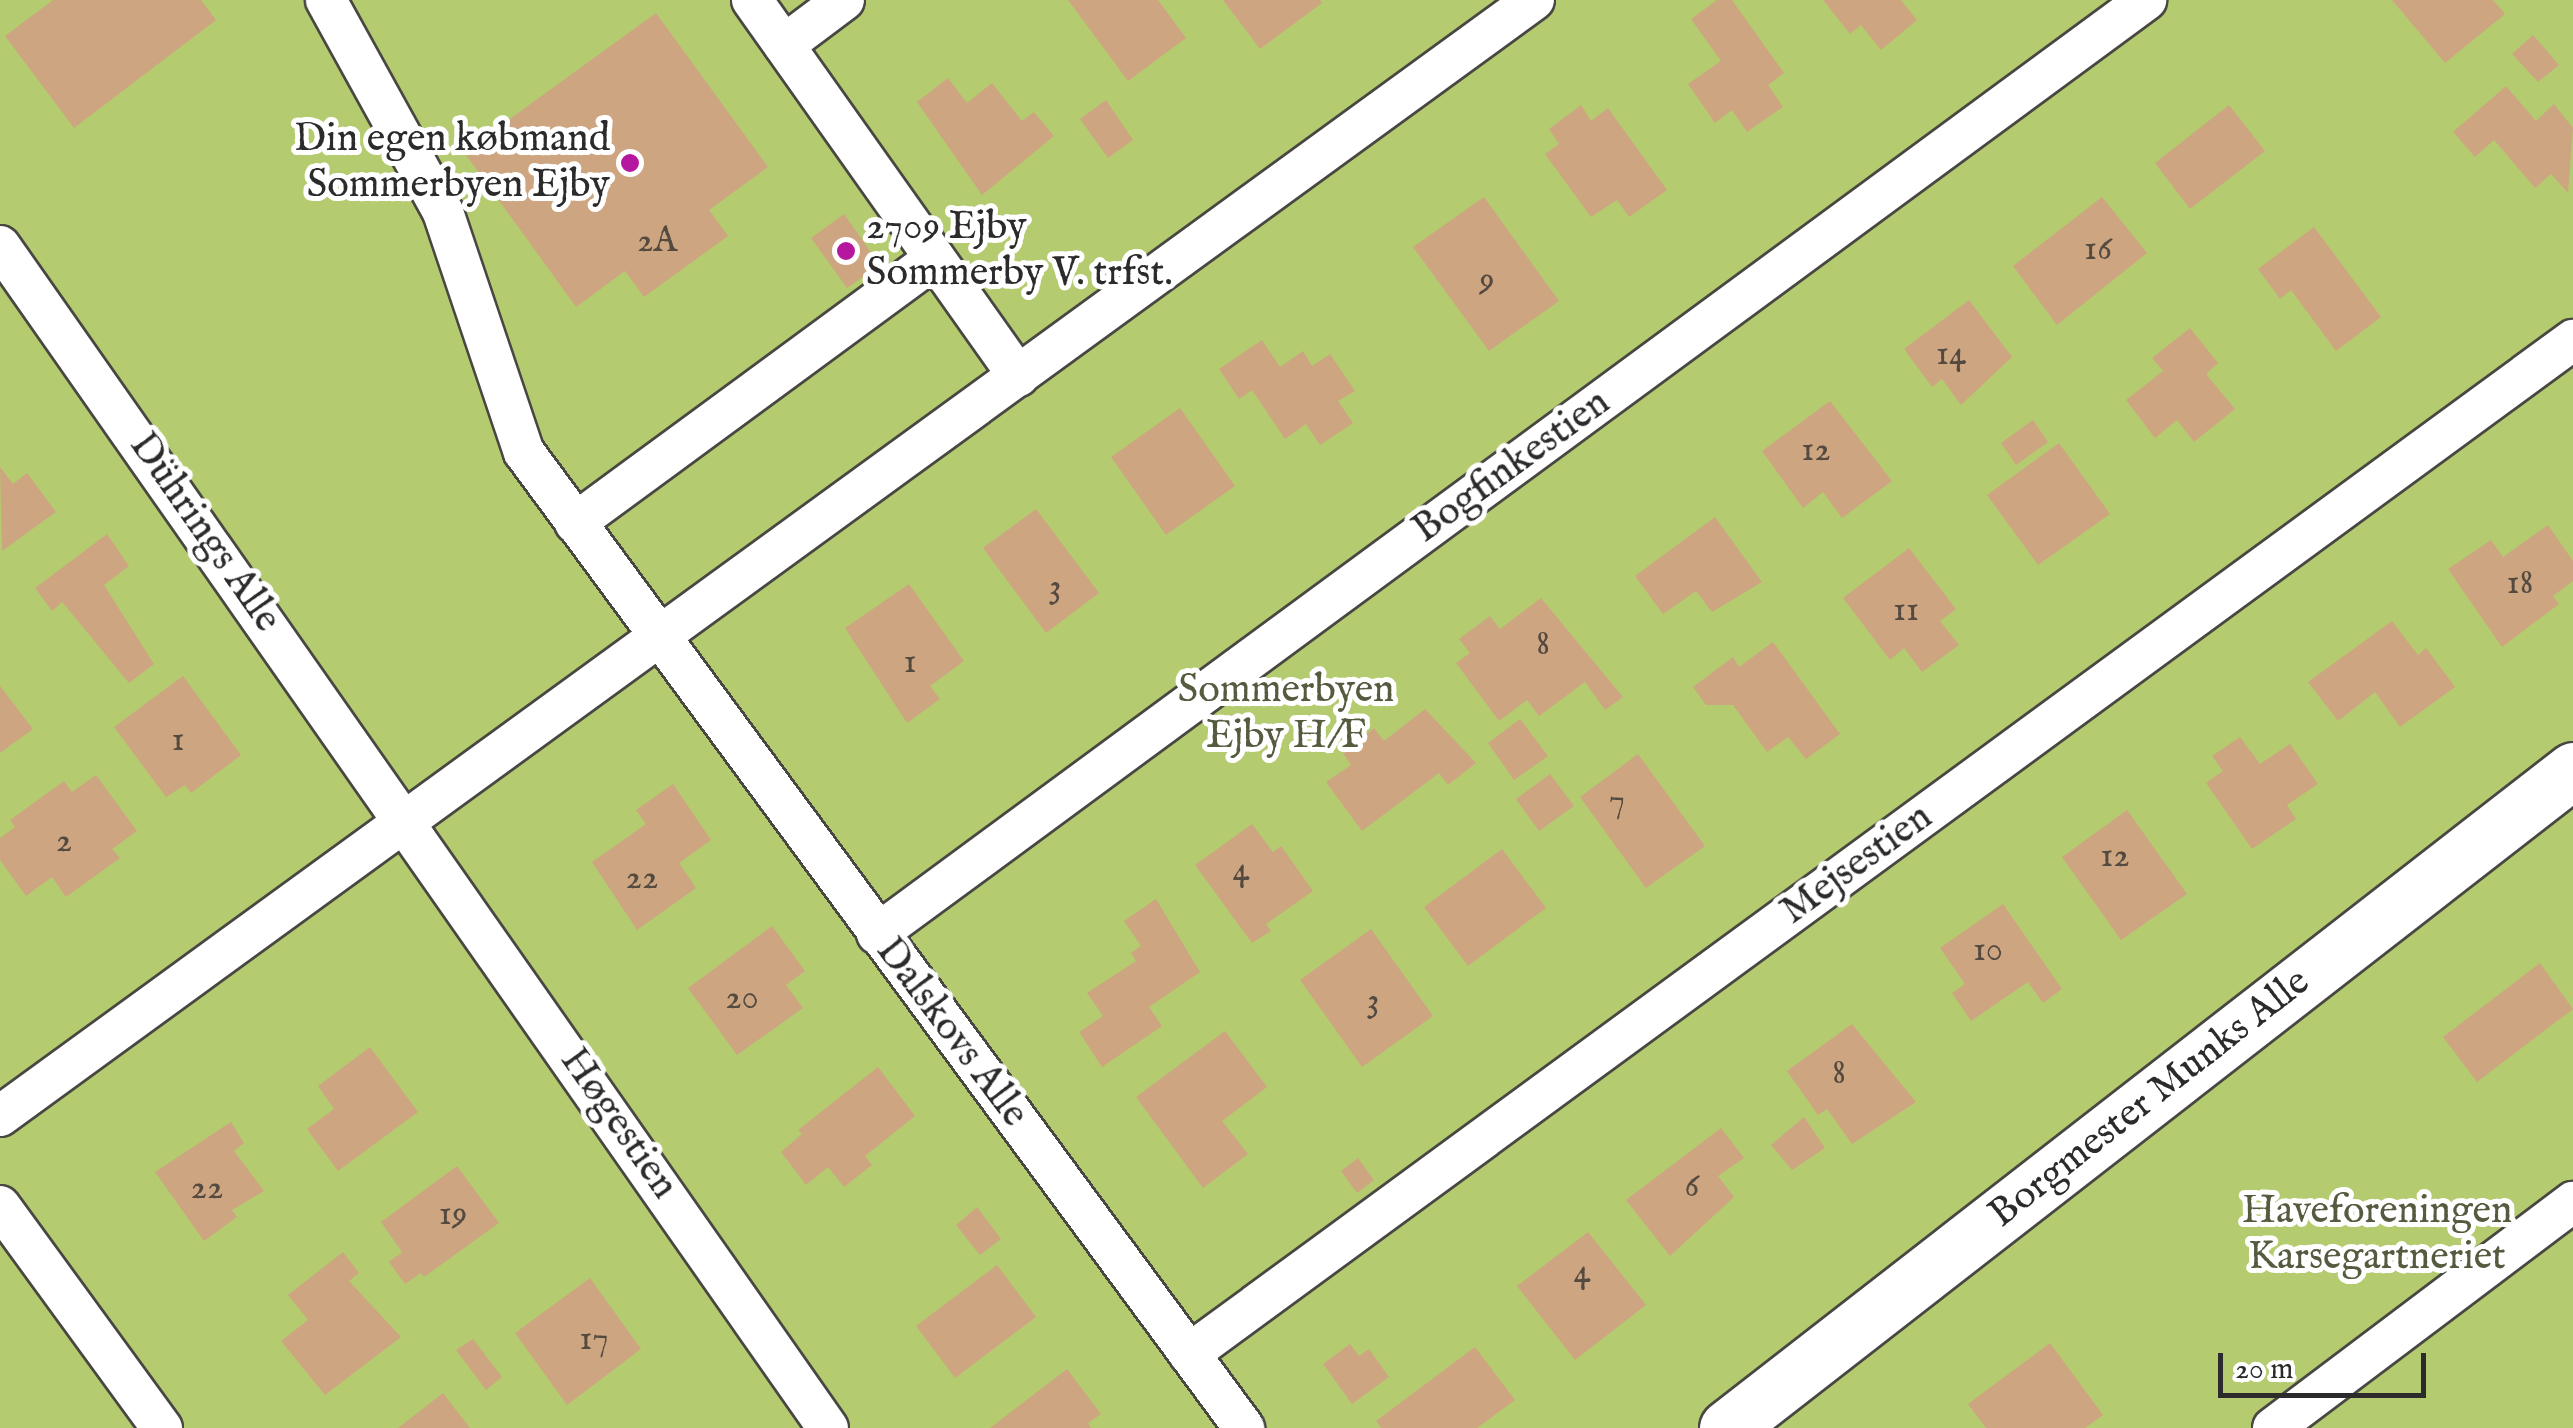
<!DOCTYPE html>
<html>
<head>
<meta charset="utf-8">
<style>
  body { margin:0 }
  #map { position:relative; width:2573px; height:1428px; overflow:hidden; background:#ede4c5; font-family:"IM FELL English",serif }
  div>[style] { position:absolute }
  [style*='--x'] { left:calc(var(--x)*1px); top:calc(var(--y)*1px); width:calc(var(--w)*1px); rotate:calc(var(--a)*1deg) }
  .green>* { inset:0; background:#b4cb6f }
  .building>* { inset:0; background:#cda681 }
  .roads { filter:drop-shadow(2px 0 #484742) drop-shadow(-2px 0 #484742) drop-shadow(0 2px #484742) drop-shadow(0 -2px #484742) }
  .lane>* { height:40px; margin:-20px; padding:0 20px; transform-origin:20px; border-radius:20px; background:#fff }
  .street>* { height:55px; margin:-27.5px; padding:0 27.5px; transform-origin:27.5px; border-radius:27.5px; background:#fff }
  .dots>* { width:28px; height:28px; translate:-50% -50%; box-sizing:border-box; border:5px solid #fff; border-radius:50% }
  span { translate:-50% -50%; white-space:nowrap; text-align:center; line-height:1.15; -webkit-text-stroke:10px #fff; paint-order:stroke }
  .number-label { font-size:35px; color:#544a40 }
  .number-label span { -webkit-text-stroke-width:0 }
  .poi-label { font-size:40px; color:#2b2b2b }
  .right { translate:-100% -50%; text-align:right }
  .left { translate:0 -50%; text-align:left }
  .street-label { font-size:40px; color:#2b2b2b }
  .park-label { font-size:40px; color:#545b3f }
  .scale { position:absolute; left:2218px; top:1353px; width:208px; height:45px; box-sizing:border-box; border:5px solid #2b2b2b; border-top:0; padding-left:12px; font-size:30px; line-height:35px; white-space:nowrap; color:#2b2b2b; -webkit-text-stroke:8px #fff; paint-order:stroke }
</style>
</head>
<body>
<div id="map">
  <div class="green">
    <i style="clip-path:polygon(0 0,2573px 0,2573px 1428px,0 1428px)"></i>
  </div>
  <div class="building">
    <i style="clip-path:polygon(53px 0,201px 0,216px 20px,74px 128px,5px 36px)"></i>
    <i style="clip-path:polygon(1068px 0,1158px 0,1186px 38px,1128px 81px)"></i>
    <i style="clip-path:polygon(1223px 0,1320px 0,1322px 3px,1260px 49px)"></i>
    <i style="clip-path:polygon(1717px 0,1732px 0,1784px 73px,1768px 85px,1783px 107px,1747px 132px,1732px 110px,1715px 123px,1688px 84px,1721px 61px,1691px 19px)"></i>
    <i style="clip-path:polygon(1823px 0,1901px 0,1917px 20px,1881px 50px,1861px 25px,1850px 34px)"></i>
    <i style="clip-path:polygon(2392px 0,2493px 0,2505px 14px,2445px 63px)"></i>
    <i style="clip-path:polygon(656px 13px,768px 167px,709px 210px,728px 236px,644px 297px,625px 271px,576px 307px,464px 152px)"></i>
    <i style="clip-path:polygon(2533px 35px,2559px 65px,2538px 82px,2512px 54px)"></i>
    <i style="clip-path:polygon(948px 78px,967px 103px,992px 83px,1022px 121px,1034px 112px,1054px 136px,982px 195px,917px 102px)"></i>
    <i style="clip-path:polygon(2506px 86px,2536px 121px,2554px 104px,2573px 128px,2568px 193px,2551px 174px,2535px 188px,2494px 140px,2475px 157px,2453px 132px)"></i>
    <i style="clip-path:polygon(1106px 100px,1133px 140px,1108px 158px,1080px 119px)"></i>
    <i style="clip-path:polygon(1581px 105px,1591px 121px,1608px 108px,1667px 190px,1629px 217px,1617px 200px,1591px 217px,1545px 154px,1559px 144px,1549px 129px)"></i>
    <i style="clip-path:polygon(2229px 105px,2265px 151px,2190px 209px,2155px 163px)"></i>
    <i style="clip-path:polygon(1484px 197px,1559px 301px,1489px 351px,1413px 247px)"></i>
    <i style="clip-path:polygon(2102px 197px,2147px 253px,2057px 325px,2013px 266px)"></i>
    <i style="clip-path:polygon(844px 214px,880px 265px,847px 288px,811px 238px)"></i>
    <i style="clip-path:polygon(2314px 227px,2381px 317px,2336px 351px,2291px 290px,2280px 299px,2258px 269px)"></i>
    <i style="clip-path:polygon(1969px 300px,2012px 357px,1961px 405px,1942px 379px,1932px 387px,1904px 349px)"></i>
    <i style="clip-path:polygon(2190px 328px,2218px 363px,2206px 374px,2235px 409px,2194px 442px,2177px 420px,2155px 438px,2126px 400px,2163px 371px,2152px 358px)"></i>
    <i style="clip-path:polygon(1262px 340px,1280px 367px,1303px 351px,1312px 366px,1330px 354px,1355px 391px,1338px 401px,1353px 423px,1320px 445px,1306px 424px,1285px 439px,1252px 390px,1239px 399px,1219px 369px)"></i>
    <i style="clip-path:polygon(1830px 401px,1892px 481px,1842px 518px,1823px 492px,1803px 508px,1762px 451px)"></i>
    <i style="clip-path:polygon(1180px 408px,1235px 486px,1166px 535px,1111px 457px)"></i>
    <i style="clip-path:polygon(2033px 420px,2048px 442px,2016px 465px,2001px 443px)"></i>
    <i style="clip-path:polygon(2059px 443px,2110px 514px,2038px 565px,1987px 495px)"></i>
    <i style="clip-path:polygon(0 467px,13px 484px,27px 473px,56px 512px,2px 551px)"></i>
    <i style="clip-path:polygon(1036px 509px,1099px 593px,1046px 633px,983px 548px)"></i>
    <i style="clip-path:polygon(1715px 517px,1762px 582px,1712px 612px,1696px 591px,1663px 614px,1635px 576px)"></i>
    <i style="clip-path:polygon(2548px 525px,2573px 561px,2573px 581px,2553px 596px,2559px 604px,2502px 647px,2448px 569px,2491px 540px,2503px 557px)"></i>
    <i style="clip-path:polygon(107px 534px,129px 566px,104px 585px,154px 664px,129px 683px,62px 602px,52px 611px,35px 588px)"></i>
    <i style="clip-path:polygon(1909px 548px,1956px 609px,1940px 621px,1959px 645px,1922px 672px,1904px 648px,1890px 660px,1843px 598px)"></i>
    <i style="clip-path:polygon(909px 584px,964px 661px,930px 686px,940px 699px,907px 723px,845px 628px)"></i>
    <i style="clip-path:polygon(1541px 598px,1623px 697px,1605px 710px,1585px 682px,1539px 716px,1527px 700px,1499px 721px,1456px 663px,1470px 653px,1459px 639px,1490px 616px,1500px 629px)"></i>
    <i style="clip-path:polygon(2392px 621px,2418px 655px,2426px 648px,2455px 687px,2400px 727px,2375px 692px,2338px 721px,2308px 682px)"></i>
    <i style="clip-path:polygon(1773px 642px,1840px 734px,1806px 759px,1788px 737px,1767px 752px,1733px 705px,1706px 705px,1693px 687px,1733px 657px,1739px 667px)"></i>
    <i style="clip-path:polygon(183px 676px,241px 755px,191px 793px,185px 785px,166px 797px,114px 727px)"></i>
    <i style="clip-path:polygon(0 686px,33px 729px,0 753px)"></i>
    <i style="clip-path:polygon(1425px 709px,1476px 763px,1448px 785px,1439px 773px,1362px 831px,1326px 782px,1351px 765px,1343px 753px,1374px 728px,1384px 741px)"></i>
    <i style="clip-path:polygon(1520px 719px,1548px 756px,1514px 780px,1488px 743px)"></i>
    <i style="clip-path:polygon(2240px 737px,2260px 764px,2290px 744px,2318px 784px,2287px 805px,2296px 819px,2252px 849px,2206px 783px,2223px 771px,2212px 756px)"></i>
    <i style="clip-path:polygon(1638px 754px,1705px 846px,1646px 888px,1580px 797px)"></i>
    <i style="clip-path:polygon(1550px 774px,1574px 806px,1539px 831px,1516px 799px)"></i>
    <i style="clip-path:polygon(96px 775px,137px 831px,112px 849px,120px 858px,66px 897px,52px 877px,26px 896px,0 860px,0 838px,15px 827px,10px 820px,64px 781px,72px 792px)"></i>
    <i style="clip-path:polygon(673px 784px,711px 840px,679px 863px,696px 888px,637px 930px,592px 862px,646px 824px,636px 810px)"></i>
    <i style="clip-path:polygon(2127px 810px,2187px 894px,2121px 940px,2062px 857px)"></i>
    <i style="clip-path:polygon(1252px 824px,1273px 852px,1281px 846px,1313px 891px,1266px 924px,1271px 931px,1252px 943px,1195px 865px)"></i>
    <i style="clip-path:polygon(1502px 849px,1546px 908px,1468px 966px,1424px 907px)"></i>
    <i style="clip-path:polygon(1156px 899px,1200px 972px,1149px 1007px,1162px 1026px,1102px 1067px,1079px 1032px,1103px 1016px,1087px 993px,1136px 961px,1131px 953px,1141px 946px,1124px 921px)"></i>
    <i style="clip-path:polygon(2003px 904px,2062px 989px,2043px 1003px,2028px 982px,1971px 1021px,1952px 993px,1965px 984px,1940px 948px)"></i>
    <i style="clip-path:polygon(772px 926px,805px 971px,786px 985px,803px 1008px,737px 1055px,688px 988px)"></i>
    <i style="clip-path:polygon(1371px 929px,1433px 1016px,1362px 1067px,1300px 980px)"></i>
    <i style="clip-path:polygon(2540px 963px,2573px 1009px,2477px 1082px,2443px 1037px)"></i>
    <i style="clip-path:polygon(1852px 1024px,1916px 1102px,1852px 1144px,1827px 1109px,1818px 1115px,1787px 1071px)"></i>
    <i style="clip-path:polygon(1225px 1031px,1267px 1087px,1222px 1121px,1248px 1154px,1203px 1188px,1136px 1097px)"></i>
    <i style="clip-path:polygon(370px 1047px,418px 1112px,338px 1171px,307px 1129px,334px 1109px,318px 1086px)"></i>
    <i style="clip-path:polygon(878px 1067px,915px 1116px,865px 1156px,872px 1165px,844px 1187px,828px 1167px,806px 1185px,781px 1152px,802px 1134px,798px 1130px)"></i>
    <i style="clip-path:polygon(1804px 1117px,1825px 1148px,1792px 1170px,1771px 1145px)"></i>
    <i style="clip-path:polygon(231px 1122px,244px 1143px,234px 1151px,264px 1191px,232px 1210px,237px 1217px,204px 1241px,155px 1172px)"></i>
    <i style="clip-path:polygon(1721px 1128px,1744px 1158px,1718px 1176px,1734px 1197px,1670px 1256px,1626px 1200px)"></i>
    <i style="clip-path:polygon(1358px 1158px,1374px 1180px,1357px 1193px,1341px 1171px)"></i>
    <i style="clip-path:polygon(457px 1166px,499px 1223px,424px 1277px,421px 1273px,405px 1284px,389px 1262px,402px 1252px,381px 1222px)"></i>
    <i style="clip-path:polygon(977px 1207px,1001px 1239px,980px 1255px,956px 1225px)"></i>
    <i style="clip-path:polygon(1588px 1232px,1646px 1305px,1575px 1360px,1517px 1286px)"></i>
    <i style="clip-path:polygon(343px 1252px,359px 1273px,349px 1281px,401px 1337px,325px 1395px,281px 1341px,308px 1320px,288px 1295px)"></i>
    <i style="clip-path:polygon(997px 1265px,1036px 1317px,955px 1378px,916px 1326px)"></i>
    <i style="clip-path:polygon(590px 1278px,641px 1349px,567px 1405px,515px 1333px)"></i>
    <i style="clip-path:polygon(473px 1339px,502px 1377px,486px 1390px,456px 1350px)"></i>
    <i style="clip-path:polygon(2050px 1343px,2103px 1415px,2085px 1428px,1986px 1428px,1968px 1404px)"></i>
    <i style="clip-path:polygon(1350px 1344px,1359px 1356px,1369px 1349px,1389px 1377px,1352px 1404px,1323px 1364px)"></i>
    <i style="clip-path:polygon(1475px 1347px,1515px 1400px,1477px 1428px,1381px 1428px,1376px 1421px)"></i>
    <i style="clip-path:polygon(1067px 1369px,1101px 1414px,1088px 1423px,1091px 1428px,990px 1428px)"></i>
    <i style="clip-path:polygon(443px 1393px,470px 1428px,398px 1428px)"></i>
  </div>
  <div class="roads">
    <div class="lane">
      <i style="--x:326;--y:0;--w:242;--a:61.1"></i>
      <i style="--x:443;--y:212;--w:253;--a:71.4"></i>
      <i style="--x:524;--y:452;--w:1213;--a:53.58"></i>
      <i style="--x:752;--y:0;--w:461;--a:54.7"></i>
      <i style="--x:784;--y:45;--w:75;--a:-36.9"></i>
      <i style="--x:0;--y:246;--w:1443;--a:54.99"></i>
      <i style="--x:575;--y:523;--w:446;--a:-36.3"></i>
      <i style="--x:877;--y:934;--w:1576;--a:-36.35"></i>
      <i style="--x:0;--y:1116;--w:1897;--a:-36.04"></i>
      <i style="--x:0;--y:1206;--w:275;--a:53.9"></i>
      <i style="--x:1189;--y:1354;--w:1716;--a:-36.23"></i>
      <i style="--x:2273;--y:1428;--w:376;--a:-37"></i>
    </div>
    <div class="street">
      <i style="--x:1727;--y:1428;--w:1072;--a:-37.87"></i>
    </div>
  </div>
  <div class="dots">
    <i style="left:630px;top:163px;background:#b5179e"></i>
    <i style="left:846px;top:251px;background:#b5179e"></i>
  </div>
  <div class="number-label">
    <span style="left:657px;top:242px">2A</span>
    <span style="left:2098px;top:250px">16</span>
    <span style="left:1487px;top:281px">9</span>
    <span style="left:1951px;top:355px">14</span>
    <span style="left:1816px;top:451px">12</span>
    <span style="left:2520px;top:584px">18</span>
    <span style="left:1055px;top:588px">3</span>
    <span style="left:1906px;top:611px">11</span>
    <span style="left:1543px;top:645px">8</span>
    <span style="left:910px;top:663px">1</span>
    <span style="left:178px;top:741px">1</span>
    <span style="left:1617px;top:802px">7</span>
    <span style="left:64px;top:842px">2</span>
    <span style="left:2115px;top:857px">12</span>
    <span style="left:1241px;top:871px">4</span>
    <span style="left:642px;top:879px">22</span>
    <span style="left:1988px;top:951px">10</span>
    <span style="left:742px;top:999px">20</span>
    <span style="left:1373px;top:1002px">3</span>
    <span style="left:1839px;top:1074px">8</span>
    <span style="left:1692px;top:1187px">6</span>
    <span style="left:207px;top:1189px">22</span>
    <span style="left:453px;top:1215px">19</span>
    <span style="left:1582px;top:1273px">4</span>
    <span style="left:594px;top:1340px">17</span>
  </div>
  <div class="poi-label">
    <span class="right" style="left:610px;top:163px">Din egen købmand<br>Sommerbyen Ejby</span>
    <span class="left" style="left:866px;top:251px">2709 Ejby<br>Sommerby V. trfst.</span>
  </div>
  <div class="street-label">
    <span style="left:1512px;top:467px;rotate:-36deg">Bogfinkestien</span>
    <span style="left:204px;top:533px;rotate:55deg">Dührings Alle</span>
    <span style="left:1857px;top:865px;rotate:-36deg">Mejsestien</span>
    <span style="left:951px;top:1033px;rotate:53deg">Dalskovs Alle</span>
    <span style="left:2150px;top:1099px;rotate:-38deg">Borgmester Munks Alle</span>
    <span style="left:618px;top:1124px;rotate:55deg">Høgestien</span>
  </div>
  <div class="park-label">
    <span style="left:1286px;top:714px">Sommerbyen<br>Ejby H/F</span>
    <span style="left:2377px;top:1235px">Haveforeningen<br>Karsegartneriet</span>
  </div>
  <div class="scale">20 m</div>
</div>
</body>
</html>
